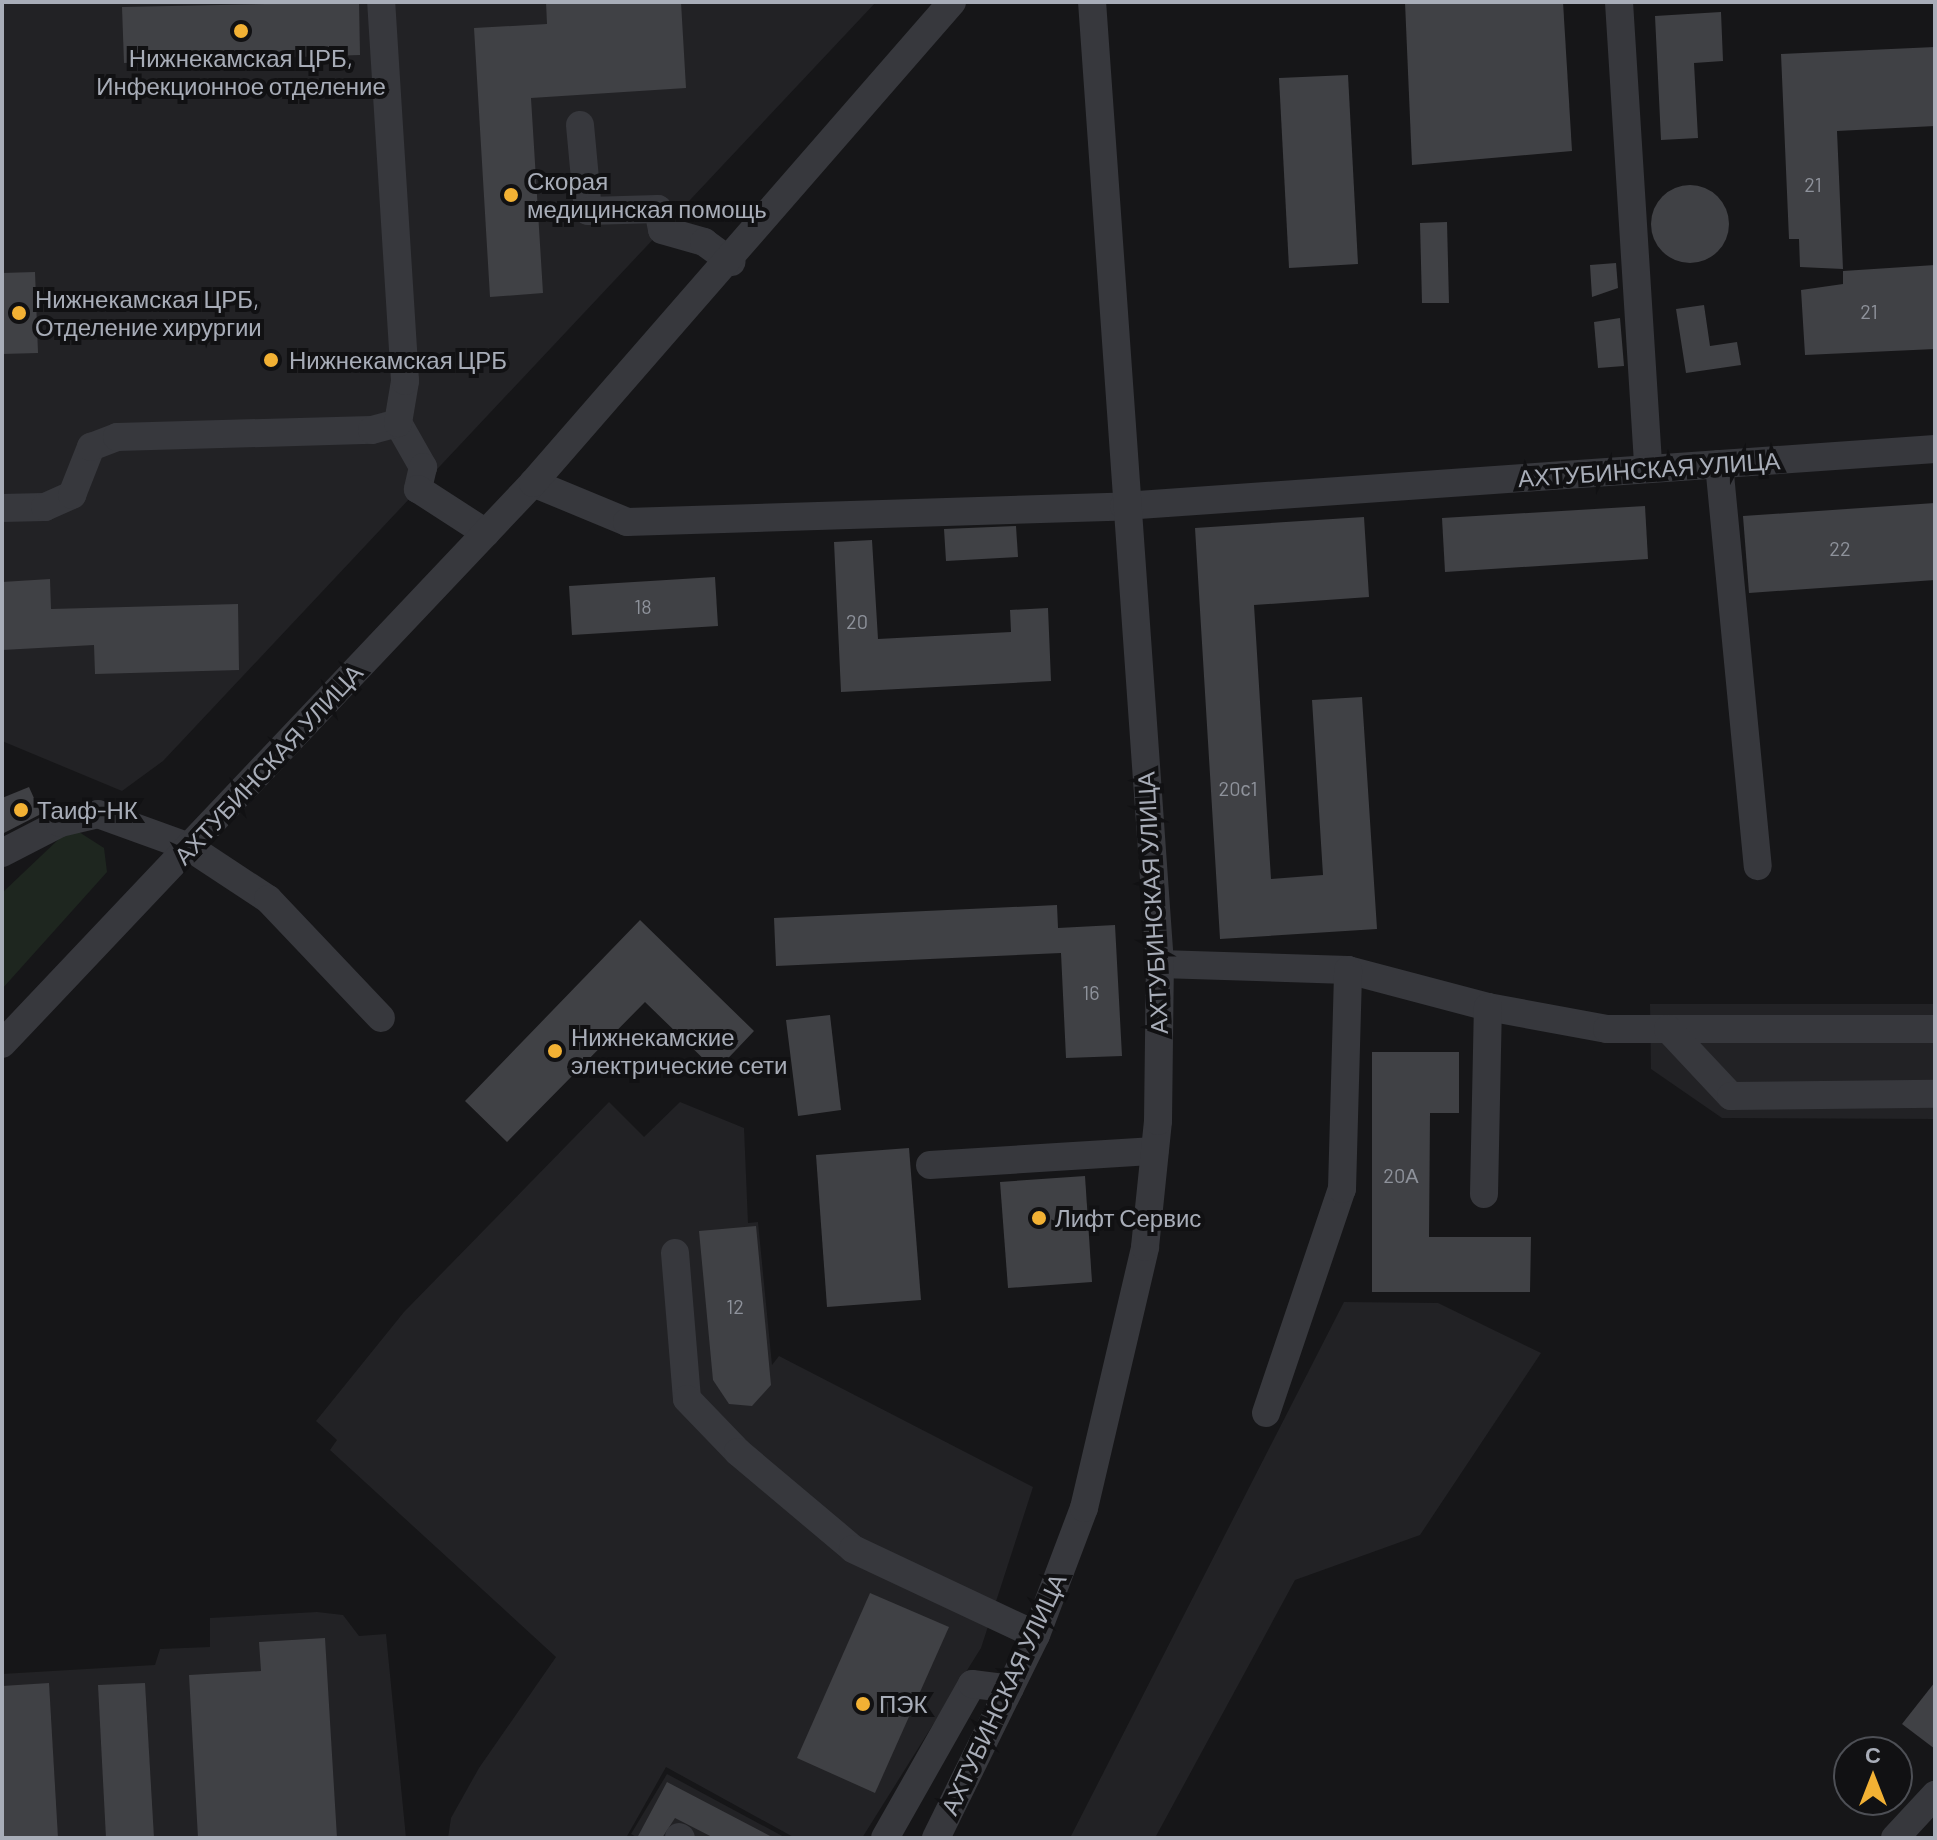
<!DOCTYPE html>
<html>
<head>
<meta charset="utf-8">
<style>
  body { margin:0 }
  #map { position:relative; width:1937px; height:1840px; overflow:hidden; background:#161618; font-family:Barlow,sans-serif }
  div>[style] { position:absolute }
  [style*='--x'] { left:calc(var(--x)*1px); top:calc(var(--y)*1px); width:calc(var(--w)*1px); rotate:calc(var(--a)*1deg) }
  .built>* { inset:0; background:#222225 }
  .green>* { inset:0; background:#1e261f }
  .building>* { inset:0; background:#404145 }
  .round { border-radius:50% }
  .minor>* { height:28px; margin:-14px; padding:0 14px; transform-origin:14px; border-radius:14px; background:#37383d }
  .dots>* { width:22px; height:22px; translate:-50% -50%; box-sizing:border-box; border:4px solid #111113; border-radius:50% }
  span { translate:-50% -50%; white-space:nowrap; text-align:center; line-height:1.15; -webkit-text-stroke:8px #111113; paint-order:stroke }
  .number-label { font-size:20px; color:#8e929b }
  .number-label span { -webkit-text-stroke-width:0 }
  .poi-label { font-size:24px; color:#a8adb8 }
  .left { translate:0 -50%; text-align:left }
  .street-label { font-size:24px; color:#a8adb8 }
  .frame { position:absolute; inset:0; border:4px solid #a8adb8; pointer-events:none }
  .north { position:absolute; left:1833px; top:1736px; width:80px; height:80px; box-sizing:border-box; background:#111113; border:2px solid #4d4f55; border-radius:50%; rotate:0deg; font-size:22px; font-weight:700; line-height:32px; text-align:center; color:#a8adb8 }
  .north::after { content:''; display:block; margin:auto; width:28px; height:36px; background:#f2b134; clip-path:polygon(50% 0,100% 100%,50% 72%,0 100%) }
</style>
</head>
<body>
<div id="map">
  <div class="built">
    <i style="clip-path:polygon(2px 2px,876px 2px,163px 761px,122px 791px,2px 741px)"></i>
    <i style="clip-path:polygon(1650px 1004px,1935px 1004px,1935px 1119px,1722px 1118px,1651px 1069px)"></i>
    <i style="clip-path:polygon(609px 1102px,644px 1137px,680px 1102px,744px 1128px,748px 1223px,758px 1222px,772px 1365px,779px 1356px,1033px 1487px,981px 1648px,862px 1838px,795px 1838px,666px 1767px,626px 1838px,448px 1838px,451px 1818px,479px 1768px,556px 1657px,330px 1450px,337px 1440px,316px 1421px,404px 1312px)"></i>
    <i style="clip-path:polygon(1344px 1302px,1438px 1303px,1541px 1353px,1420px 1535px,1295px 1580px,1155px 1838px,1070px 1838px)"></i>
    <i style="clip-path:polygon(317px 1612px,343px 1615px,359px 1636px,386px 1634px,406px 1838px,2px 1838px,2px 1674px,155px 1665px,160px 1649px,210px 1647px,210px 1618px)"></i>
    <i style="clip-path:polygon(667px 1774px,786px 1838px,638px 1838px,631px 1834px)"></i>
  </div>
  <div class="green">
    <i style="clip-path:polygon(79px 832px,104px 848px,107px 872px,2px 989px,2px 893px,61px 837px)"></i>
  </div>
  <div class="building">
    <i style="clip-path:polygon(359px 2px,360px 55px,124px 63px,122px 7px)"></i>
    <i style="clip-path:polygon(546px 2px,681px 2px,686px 88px,531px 98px,543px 293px,490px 297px,474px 28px,547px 24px)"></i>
    <i style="clip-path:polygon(1405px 2px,1563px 2px,1572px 151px,1412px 165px)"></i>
    <i style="clip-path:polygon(1721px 12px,1723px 61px,1694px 63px,1698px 138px,1661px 140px,1655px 16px)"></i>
    <i style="clip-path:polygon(1935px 47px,1935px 126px,1837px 131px,1843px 269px,1800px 267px,1799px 239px,1789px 239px,1781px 54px)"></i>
    <i style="clip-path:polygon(1348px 75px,1358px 264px,1289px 268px,1279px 78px)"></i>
    <i class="round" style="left:1651px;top:185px;width:78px;height:78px"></i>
    <i style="clip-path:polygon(1447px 222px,1449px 303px,1422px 303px,1420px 223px)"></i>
    <i style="clip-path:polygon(1616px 263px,1618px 288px,1592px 297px,1590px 265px)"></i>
    <i style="clip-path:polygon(1935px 265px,1935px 349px,1805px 355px,1801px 290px,1843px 284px,1843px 271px)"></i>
    <i style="clip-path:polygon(35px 272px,38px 353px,2px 354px,2px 273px)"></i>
    <i style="clip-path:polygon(1704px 305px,1710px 346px,1737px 342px,1741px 365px,1686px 373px,1676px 309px)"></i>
    <i style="clip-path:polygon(1620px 318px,1624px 366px,1598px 368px,1594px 322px)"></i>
    <i style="clip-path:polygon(1935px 503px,1935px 580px,1749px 593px,1743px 516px)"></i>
    <i style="clip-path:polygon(1645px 506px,1648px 559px,1445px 572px,1442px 518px)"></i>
    <i style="clip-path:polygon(1364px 517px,1369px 597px,1254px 605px,1271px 879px,1323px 875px,1312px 700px,1362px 697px,1377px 929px,1220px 939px,1195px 528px)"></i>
    <i style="clip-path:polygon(1016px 526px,1018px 557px,946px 561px,944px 529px)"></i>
    <i style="clip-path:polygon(872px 540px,878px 639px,1011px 632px,1010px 610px,1048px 608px,1051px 681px,841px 692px,834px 542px)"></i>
    <i style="clip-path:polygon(715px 577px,718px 626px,572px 635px,569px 586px)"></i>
    <i style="clip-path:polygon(50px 579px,51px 609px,238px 604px,239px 670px,95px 674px,94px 645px,2px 650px,2px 582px)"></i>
    <i style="clip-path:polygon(29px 787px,41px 814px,2px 834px,2px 798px)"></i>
    <i style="clip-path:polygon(1057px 905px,1058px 928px,1115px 925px,1122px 1056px,1066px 1058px,1061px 953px,776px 966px,774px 918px)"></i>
    <i style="clip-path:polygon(640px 920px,754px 1031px,716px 1071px,645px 1002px,507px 1142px,465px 1101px)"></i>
    <i style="clip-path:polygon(830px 1015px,841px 1110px,798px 1116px,786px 1020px)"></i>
    <i style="clip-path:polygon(1372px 1052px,1459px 1052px,1459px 1113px,1430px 1113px,1429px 1237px,1531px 1237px,1530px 1292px,1372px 1292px)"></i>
    <i style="clip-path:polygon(909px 1148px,921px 1300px,827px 1307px,816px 1155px)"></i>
    <i style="clip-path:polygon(1085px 1176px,1092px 1282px,1008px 1288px,1000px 1182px)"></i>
    <i style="clip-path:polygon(756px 1226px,771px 1385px,752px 1406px,729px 1404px,713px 1380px,699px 1231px)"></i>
    <i style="clip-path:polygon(870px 1593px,949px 1627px,875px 1793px,797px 1758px)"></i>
    <i style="clip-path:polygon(325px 1638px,337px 1838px,198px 1838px,189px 1675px,261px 1671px,259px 1642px)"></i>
    <i style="clip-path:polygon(1935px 1682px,1935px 1749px,1902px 1724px)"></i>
    <i style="clip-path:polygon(49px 1683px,58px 1838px,4px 1838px,2px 1686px)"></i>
    <i style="clip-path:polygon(145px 1683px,154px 1838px,106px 1838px,98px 1685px)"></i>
    <i style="clip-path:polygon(667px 1782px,774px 1838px,714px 1838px,675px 1818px,662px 1838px,637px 1838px)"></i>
  </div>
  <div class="minor">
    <i style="--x:1619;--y:2;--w:468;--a:86.4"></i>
    <i style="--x:580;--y:125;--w:86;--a:84.7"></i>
    <i style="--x:588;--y:211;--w:70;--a:-1.6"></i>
    <i style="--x:658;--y:209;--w:21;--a:79"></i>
    <i style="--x:662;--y:230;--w:44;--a:15.9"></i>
    <i style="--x:704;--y:242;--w:34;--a:36"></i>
    <i style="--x:398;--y:423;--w:51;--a:60.4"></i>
    <i style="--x:423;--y:467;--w:23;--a:103"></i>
    <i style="--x:418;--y:489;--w:81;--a:32.9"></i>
    <i style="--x:1719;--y:464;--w:404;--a:84.5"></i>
    <i style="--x:533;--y:483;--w:102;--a:22.5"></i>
    <i style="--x:627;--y:522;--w:497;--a:-1.8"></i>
    <i style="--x:1124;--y:506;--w:813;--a:-4.02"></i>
    <i style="--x:2;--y:508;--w:43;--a:-1.3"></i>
    <i style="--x:45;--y:507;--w:30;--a:-24"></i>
    <i style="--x:72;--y:495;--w:52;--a:-68.4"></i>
    <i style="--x:91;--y:447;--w:28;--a:-21"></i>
    <i style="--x:117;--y:437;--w:255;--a:-1.6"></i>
    <i style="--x:372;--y:430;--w:27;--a:-15"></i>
    <i style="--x:398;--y:423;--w:43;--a:-80.5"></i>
    <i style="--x:405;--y:381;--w:380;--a:-93.6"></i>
    <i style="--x:2;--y:853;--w:65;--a:-27.3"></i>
    <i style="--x:60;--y:823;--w:39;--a:-13"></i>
    <i style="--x:98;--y:814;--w:97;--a:19.9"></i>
    <i style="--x:189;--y:847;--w:95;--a:33.4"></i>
    <i style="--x:268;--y:899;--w:164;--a:46.5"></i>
    <i style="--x:1160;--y:964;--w:188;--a:1.8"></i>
    <i style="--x:1348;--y:970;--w:145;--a:14.8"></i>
    <i style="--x:1488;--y:1007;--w:121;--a:10.5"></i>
    <i style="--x:1607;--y:1029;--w:328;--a:0"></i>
    <i style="--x:1668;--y:1029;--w:92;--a:46.8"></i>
    <i style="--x:1731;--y:1096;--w:204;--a:-0.6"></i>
    <i style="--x:2;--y:1044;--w:772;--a:-46.57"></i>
    <i style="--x:533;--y:483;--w:638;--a:-48.94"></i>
    <i style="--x:930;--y:1165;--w:225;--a:-3.6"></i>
    <i style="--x:1484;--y:1194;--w:187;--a:-88.8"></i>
    <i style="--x:675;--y:1253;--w:146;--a:85.3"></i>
    <i style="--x:687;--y:1399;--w:74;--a:46.1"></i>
    <i style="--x:738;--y:1452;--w:150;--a:40.1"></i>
    <i style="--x:853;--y:1549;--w:202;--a:25.2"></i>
    <i style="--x:1266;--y:1413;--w:237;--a:-71.3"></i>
    <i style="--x:1342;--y:1189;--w:219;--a:-88.4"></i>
    <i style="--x:679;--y:1837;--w:2;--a:27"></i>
    <i style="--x:885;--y:1838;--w:177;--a:-60.5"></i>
    <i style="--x:972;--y:1684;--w:38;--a:7"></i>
    <i style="--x:936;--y:1838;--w:226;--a:-63.8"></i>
    <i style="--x:1036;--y:1635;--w:136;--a:-69.3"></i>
    <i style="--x:1084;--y:1508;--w:268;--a:-76.8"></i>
    <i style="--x:1145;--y:1247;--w:127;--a:-84.1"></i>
    <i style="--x:1158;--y:1121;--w:157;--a:-89.3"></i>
    <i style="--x:1160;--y:964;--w:964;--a:-94.04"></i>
    <i style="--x:1895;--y:1838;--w:59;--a:-47.1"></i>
  </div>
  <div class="dots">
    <i style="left:241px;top:31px;background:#f2b134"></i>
    <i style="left:511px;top:195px;background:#f2b134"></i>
    <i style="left:19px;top:313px;background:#f2b134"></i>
    <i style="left:271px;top:360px;background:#f2b134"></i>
    <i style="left:21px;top:810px;background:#f2b134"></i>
    <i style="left:555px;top:1051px;background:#f2b134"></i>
    <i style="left:1039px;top:1218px;background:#f2b134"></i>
    <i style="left:863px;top:1704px;background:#f2b134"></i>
  </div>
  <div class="number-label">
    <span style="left:1813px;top:184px">21</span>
    <span style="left:1869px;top:311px">21</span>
    <span style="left:1840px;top:548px">22</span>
    <span style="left:643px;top:606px">18</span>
    <span style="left:857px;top:621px">20</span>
    <span style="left:1238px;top:788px">20с1</span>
    <span style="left:1091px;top:992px">16</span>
    <span style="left:1401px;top:1175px">20А</span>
    <span style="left:735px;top:1306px">12</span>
  </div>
  <div class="poi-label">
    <span style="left:241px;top:72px">Нижнекамская ЦРБ,<br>Инфекционное отделение</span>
    <span class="left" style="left:527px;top:195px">Скорая<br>медицинская помощь</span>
    <span class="left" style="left:35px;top:313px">Нижнекамская ЦРБ,<br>Отделение хирургии</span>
    <span class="left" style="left:289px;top:360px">Нижнекамская ЦРБ</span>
    <span class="left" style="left:37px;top:810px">Таиф-НК</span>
    <span class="left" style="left:571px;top:1051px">Нижнекамские<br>электрические сети</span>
    <span class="left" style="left:1055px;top:1218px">Лифт Сервис</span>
    <span class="left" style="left:879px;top:1704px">ПЭК</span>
  </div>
  <div class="street-label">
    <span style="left:1649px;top:469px;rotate:-4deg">АХТУБИНСКАЯ УЛИЦА</span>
    <span style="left:268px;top:764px;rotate:-47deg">АХТУБИНСКАЯ УЛИЦА</span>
    <span style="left:1152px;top:903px;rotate:-93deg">АХТУБИНСКАЯ УЛИЦА</span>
    <span style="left:1003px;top:1694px;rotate:-65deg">АХТУБИНСКАЯ УЛИЦА</span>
  </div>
  <div class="frame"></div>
  <div class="north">С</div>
</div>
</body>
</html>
